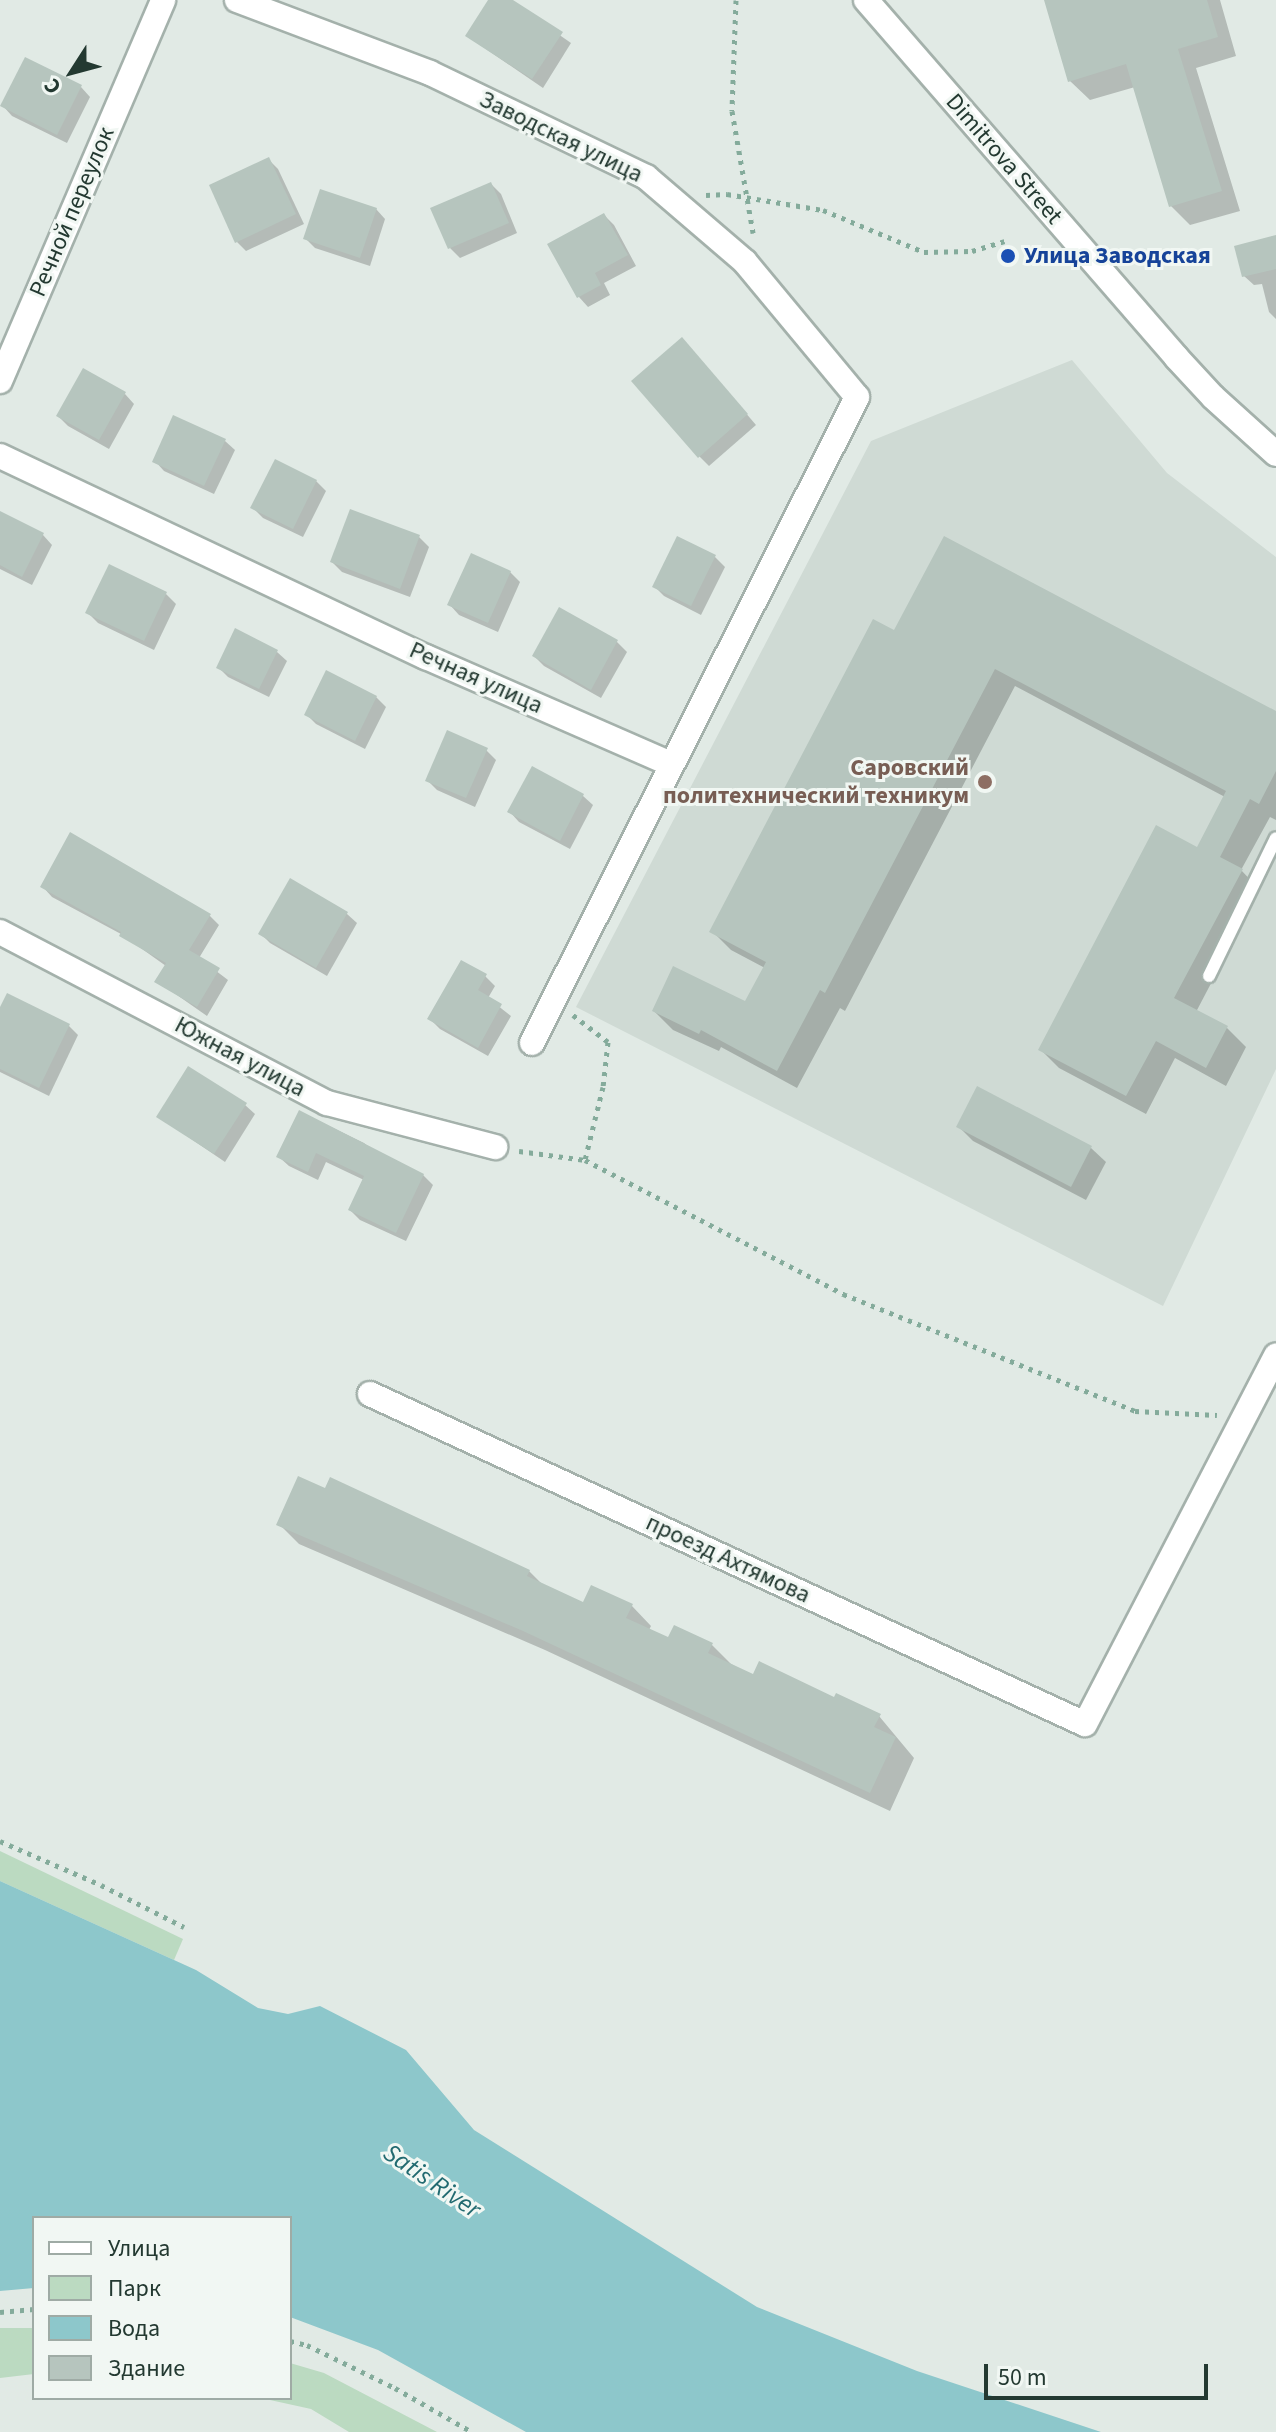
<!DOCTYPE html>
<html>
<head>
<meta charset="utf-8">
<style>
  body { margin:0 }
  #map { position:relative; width:1276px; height:2432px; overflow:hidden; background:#e1eae5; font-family:"Source Sans 3",sans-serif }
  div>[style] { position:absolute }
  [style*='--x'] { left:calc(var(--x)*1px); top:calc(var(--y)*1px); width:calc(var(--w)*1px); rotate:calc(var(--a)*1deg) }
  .built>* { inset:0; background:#cfdad4 }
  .green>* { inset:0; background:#bbdac1 }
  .water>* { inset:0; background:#8dc7cb }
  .shadow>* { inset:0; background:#0003 }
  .building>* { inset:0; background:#b6c5be }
  .path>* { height:5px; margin-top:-2.5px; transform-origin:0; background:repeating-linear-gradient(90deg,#84ab9b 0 4px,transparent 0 10px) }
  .roads { filter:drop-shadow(2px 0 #a4b1ab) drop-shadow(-2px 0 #a4b1ab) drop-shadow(0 2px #a4b1ab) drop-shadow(0 -2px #a4b1ab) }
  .lane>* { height:12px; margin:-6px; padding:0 6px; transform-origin:6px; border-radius:6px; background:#fff }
  .street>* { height:24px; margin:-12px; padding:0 12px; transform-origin:12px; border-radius:12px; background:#fff }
  .secondary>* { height:24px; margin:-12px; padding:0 12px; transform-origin:12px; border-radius:12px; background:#fff }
  .dots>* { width:22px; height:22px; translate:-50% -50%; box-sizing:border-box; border:4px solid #f1f7f3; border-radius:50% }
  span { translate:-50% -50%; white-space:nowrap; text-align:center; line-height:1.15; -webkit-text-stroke:6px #f1f7f3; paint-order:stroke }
  .street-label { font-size:24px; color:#233931 }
  .transit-label { font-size:24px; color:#164399; font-weight:700 }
  .left { translate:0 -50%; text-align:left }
  .education-label { font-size:24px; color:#785e54; font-weight:700 }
  .right { translate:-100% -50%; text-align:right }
  .water-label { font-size:26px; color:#226a70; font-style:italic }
  .legend { position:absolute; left:32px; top:2216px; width:260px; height:184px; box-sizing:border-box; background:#f1f7f3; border:2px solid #9faba5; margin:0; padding:10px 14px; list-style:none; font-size:24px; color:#233931 }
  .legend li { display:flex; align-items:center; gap:16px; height:40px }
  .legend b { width:40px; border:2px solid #9faba5 }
  .north { position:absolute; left:32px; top:32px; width:80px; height:80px; -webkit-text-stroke:6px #f1f7f3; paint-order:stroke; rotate:234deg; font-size:22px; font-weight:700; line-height:32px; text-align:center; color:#233931 }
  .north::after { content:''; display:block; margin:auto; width:28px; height:36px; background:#233931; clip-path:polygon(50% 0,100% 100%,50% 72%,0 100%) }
  .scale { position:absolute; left:984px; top:2364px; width:224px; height:36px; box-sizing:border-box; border:4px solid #233931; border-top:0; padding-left:10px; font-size:24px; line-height:28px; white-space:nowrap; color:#233931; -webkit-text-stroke:6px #f1f7f3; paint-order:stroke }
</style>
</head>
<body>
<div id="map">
  <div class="built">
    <i style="clip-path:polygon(1072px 360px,1167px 473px,1276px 557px,1276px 1069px,1163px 1306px,576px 1007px,871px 441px)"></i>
  </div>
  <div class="green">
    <i style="clip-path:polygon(0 1851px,183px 1939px,174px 1960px,0 1881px)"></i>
    <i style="clip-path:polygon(0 2328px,34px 2328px,34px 2374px,0 2378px)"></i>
    <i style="clip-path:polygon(290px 2363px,324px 2373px,437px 2432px,349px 2432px,311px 2409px,261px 2398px,290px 2398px)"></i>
  </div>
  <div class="water">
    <i style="clip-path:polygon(0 1881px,196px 1970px,258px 2008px,288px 2014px,320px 2006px,406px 2050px,474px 2130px,757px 2307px,917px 2371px,1101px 2432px,526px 2432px,378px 2350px,290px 2317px,290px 2218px,34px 2218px,34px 2288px,0 2291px)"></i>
  </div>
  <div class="shadow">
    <i style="clip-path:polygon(490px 0,509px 0,571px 43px,543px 88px,467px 36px)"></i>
    <i style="clip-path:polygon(1046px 0,1220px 0,1236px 56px,1196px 68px,1240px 211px,1190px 225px,1171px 206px,1135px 87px,1090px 100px,1070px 81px)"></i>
    <i style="clip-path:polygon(81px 87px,90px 97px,67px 143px,12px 116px,3px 106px)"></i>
    <i style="clip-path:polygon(269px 160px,278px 169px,304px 224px,246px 251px,237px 242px)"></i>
    <i style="clip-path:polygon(491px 184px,501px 194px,517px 233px,460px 258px,450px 248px)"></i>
    <i style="clip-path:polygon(376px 209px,385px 219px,370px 266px,315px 248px,305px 238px)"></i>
    <i style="clip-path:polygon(604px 215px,614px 225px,636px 266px,604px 283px,610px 295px,588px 307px,579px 297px,550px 244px)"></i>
    <i style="clip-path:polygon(1276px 238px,1276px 319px,1269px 312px,1262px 284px,1254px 285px,1244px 276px)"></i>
    <i style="clip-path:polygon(691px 349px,756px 425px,709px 466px,699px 456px)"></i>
    <i style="clip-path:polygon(125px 394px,134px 404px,109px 449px,68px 426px,58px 416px)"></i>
    <i style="clip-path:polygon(225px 441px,235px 450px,214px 494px,164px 471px,155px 461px)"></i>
    <i style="clip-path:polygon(316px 481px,326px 491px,303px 537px,263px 518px,253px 508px)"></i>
    <i style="clip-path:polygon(0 513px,43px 535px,52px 545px,32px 585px,0 569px)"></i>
    <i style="clip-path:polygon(419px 537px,429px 547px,410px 597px,342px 572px,332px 562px)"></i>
    <i style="clip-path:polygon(678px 539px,715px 557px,725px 567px,701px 615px,664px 596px,654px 586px)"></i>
    <i style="clip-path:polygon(510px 572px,520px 582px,498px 632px,459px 615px,450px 605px)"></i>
    <i style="clip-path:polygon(166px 594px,176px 604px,154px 650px,98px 623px,88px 613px)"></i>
    <i style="clip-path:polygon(560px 610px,617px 642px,627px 652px,601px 698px,544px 666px,534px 656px)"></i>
    <i style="clip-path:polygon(895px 633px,1276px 713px,1276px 820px,1270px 817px,1241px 870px,1260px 890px,1196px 1012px,1227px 1028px,1246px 1047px,1226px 1086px,1175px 1058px,1146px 1114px,1059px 1068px,1040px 1049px,1198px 849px,1225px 797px,1015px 686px,845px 1011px,840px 1008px,797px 1088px,721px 1047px,719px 1051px,673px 1030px,654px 1011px,746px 1003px,765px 968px,731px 950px,712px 931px)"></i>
    <i style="clip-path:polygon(277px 652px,287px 661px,269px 697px,228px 677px,218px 667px)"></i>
    <i style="clip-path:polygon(376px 697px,386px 707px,365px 749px,316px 724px,306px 714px)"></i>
    <i style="clip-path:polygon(486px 750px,496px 760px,475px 807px,437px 790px,427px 780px)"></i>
    <i style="clip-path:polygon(533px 769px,583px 796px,593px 805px,570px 849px,519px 822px,510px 812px)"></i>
    <i style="clip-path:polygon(290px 881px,347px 914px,357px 923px,327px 976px,270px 943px,261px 934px)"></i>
    <i style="clip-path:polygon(43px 887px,210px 916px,219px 925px,199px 958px,228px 980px,207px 1016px,157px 981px,166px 966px,121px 934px,52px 897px)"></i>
    <i style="clip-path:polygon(485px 976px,495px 986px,488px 998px,511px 1016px,488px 1056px,440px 1029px,430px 1019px)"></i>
    <i style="clip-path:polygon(0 1011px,69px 1026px,78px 1035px,49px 1096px,0 1072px)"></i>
    <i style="clip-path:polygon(245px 1105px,255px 1114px,225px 1162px,159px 1117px)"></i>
    <i style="clip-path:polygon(300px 1112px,364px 1143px,373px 1151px,423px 1175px,433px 1185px,406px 1241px,360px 1220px,350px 1210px,364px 1180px,326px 1162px,318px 1180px,289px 1166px,279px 1157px)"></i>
    <i style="clip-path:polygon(958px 1126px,1091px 1148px,1106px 1162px,1086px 1200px,973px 1141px)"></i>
    <i style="clip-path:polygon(279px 1524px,529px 1571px,543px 1585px,584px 1605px,632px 1606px,651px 1626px,649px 1630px,669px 1640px,711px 1644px,731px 1664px,754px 1677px,879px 1716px,914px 1758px,890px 1811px,545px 1650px,299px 1544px)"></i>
  </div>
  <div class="building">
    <i style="clip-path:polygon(488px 0,513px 0,563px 32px,532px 79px,465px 36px)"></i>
    <i style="clip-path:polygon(1044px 0,1207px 0,1218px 37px,1178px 49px,1222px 191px,1169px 207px,1126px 64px,1068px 82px)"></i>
    <i style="clip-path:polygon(25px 57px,82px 85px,57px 135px,0 106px)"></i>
    <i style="clip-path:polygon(269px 157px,296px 214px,235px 243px,209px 185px)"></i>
    <i style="clip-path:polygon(491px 182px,509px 223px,448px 249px,430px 208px)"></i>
    <i style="clip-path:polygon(320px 189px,377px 208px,360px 258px,303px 239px)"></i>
    <i style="clip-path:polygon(604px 213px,628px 255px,595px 273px,601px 285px,577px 298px,547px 244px)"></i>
    <i style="clip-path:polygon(1276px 235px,1276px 269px,1242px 277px,1234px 246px)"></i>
    <i style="clip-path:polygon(682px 337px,748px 414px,698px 458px,631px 381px)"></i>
    <i style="clip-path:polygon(83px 368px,126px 392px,99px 440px,56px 416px)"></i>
    <i style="clip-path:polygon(173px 415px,226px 439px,204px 486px,152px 462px)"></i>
    <i style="clip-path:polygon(275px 459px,317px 480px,293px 529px,250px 508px)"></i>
    <i style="clip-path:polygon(350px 509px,420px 535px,400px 589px,330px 562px)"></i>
    <i style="clip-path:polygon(0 511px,44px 533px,22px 577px,0 565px)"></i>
    <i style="clip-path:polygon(677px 536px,716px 555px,691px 606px,652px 587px)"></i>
    <i style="clip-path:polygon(944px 536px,1276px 711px,1276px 771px,1259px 804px,1250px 799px,1220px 857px,1243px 869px,1174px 998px,1228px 1026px,1206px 1068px,1156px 1041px,1126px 1096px,1038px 1050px,1156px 825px,1197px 847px,1226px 791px,995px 669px,825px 993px,820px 990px,777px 1071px,701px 1030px,699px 1034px,652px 1011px,673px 966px,745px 1001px,766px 962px,709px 932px,873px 619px,894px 630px)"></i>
    <i style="clip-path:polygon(471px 553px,511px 571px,488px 623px,447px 605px)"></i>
    <i style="clip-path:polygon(109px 564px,167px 592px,144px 641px,85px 613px)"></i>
    <i style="clip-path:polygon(559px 607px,618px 640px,591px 690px,532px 656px)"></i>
    <i style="clip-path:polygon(235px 628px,278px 650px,259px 689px,216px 668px)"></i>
    <i style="clip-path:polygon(326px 670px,377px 696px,355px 741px,304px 715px)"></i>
    <i style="clip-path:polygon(447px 730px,488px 748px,466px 798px,425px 781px)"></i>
    <i style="clip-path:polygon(532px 766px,584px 794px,560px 841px,507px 812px)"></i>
    <i style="clip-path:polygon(70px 832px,211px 914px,189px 950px,220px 968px,197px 1007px,154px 982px,166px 963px,119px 936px,121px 932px,40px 887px)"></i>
    <i style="clip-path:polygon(290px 878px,348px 912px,316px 968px,258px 934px)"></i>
    <i style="clip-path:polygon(461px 960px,487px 974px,478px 990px,502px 1004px,478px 1048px,427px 1019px)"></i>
    <i style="clip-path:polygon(7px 993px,70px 1024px,39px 1088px,0 1069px,0 1007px)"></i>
    <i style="clip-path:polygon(188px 1066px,247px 1103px,214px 1154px,156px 1117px)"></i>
    <i style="clip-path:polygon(977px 1086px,1092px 1146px,1071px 1187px,956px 1127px)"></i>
    <i style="clip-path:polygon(299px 1110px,424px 1174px,396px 1233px,348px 1210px,364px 1176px,316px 1153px,308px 1172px,276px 1157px)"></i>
    <i style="clip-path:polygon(298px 1476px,325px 1488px,330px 1477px,530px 1570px,527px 1576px,583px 1602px,591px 1585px,633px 1604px,626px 1618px,668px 1637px,674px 1625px,713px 1643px,708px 1653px,753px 1674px,759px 1661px,834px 1697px,836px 1693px,881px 1714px,874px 1727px,896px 1737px,870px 1793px,523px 1631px,276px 1525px)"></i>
  </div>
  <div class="path">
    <i style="--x:736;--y:0;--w:111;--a:92.1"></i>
    <i style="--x:732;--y:111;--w:124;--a:80.2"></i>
    <i style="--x:706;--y:195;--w:21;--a:-3"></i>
    <i style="--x:727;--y:194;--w:97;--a:9.5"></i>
    <i style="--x:823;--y:210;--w:109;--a:22.6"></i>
    <i style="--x:924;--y:252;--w:48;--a:-1.2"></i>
    <i style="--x:972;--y:251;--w:34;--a:-17"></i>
    <i style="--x:573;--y:1015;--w:44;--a:37.6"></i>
    <i style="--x:608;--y:1042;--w:45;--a:96.3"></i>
    <i style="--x:603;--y:1087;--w:75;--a:103.9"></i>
    <i style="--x:519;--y:1151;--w:67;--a:7.8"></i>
    <i style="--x:585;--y:1160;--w:291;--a:27.4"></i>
    <i style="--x:843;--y:1294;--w:315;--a:21.8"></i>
    <i style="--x:1135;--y:1411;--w:82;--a:2.8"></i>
    <i style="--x:0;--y:1841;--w:110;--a:23.5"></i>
    <i style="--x:101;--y:1885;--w:93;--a:26.8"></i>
    <i style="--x:0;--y:2312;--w:34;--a:-5"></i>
    <i style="--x:290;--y:2341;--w:17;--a:13"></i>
    <i style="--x:307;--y:2345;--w:98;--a:26"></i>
    <i style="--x:395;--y:2388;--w:89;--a:29.7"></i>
  </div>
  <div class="roads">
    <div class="lane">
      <i style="--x:1209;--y:976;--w:153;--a:-64.1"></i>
    </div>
    <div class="street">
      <i style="--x:237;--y:0;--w:206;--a:20.7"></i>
      <i style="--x:430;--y:73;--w:240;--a:25.7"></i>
      <i style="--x:646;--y:177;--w:130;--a:40.6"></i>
      <i style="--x:745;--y:262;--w:175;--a:50.3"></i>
      <i style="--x:857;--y:397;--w:723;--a:116.71"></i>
      <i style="--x:0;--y:381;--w:414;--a:-66.8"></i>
      <i style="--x:0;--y:456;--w:471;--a:25.3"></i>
      <i style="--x:426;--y:657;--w:267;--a:23.6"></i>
      <i style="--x:0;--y:932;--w:369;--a:27.6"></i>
      <i style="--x:327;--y:1103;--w:174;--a:14.7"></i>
      <i style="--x:370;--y:1394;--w:787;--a:24.78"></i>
      <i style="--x:1085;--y:1724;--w:415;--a:-62.6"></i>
    </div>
    <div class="secondary">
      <i style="--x:866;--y:0;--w:473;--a:49"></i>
      <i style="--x:1176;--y:357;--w:54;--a:47.2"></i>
      <i style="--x:1213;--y:397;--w:85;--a:42.1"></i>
    </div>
  </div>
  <div class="dots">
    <i style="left:1008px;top:256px;background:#1a4fb4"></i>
    <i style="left:985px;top:782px;background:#8d6e63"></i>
  </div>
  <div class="street-label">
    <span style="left:561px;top:137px;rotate:26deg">Заводская улица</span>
    <span style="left:1004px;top:159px;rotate:49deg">Dimitrova Street</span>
    <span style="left:72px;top:212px;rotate:-67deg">Речной переулок</span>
    <span style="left:476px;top:678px;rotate:24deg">Речная улица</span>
    <span style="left:240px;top:1057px;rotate:28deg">Южная улица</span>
    <span style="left:728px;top:1559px;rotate:25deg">проезд Ахтямова</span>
  </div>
  <div class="transit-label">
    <span class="left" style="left:1024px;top:256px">Улица Заводская</span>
  </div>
  <div class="education-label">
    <span class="right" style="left:969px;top:782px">Саровский<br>политехнический техникум</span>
  </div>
  <div class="water-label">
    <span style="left:432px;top:2181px;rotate:34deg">Satis River</span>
  </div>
  <ul class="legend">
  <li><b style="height:10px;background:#fff"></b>Улица</li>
  <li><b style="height:22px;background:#bbdac1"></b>Парк</li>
  <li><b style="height:22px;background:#8dc7cb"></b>Вода</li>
  <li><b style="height:22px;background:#b6c5be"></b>Здание</li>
  </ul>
  <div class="north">С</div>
  <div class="scale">50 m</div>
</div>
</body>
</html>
